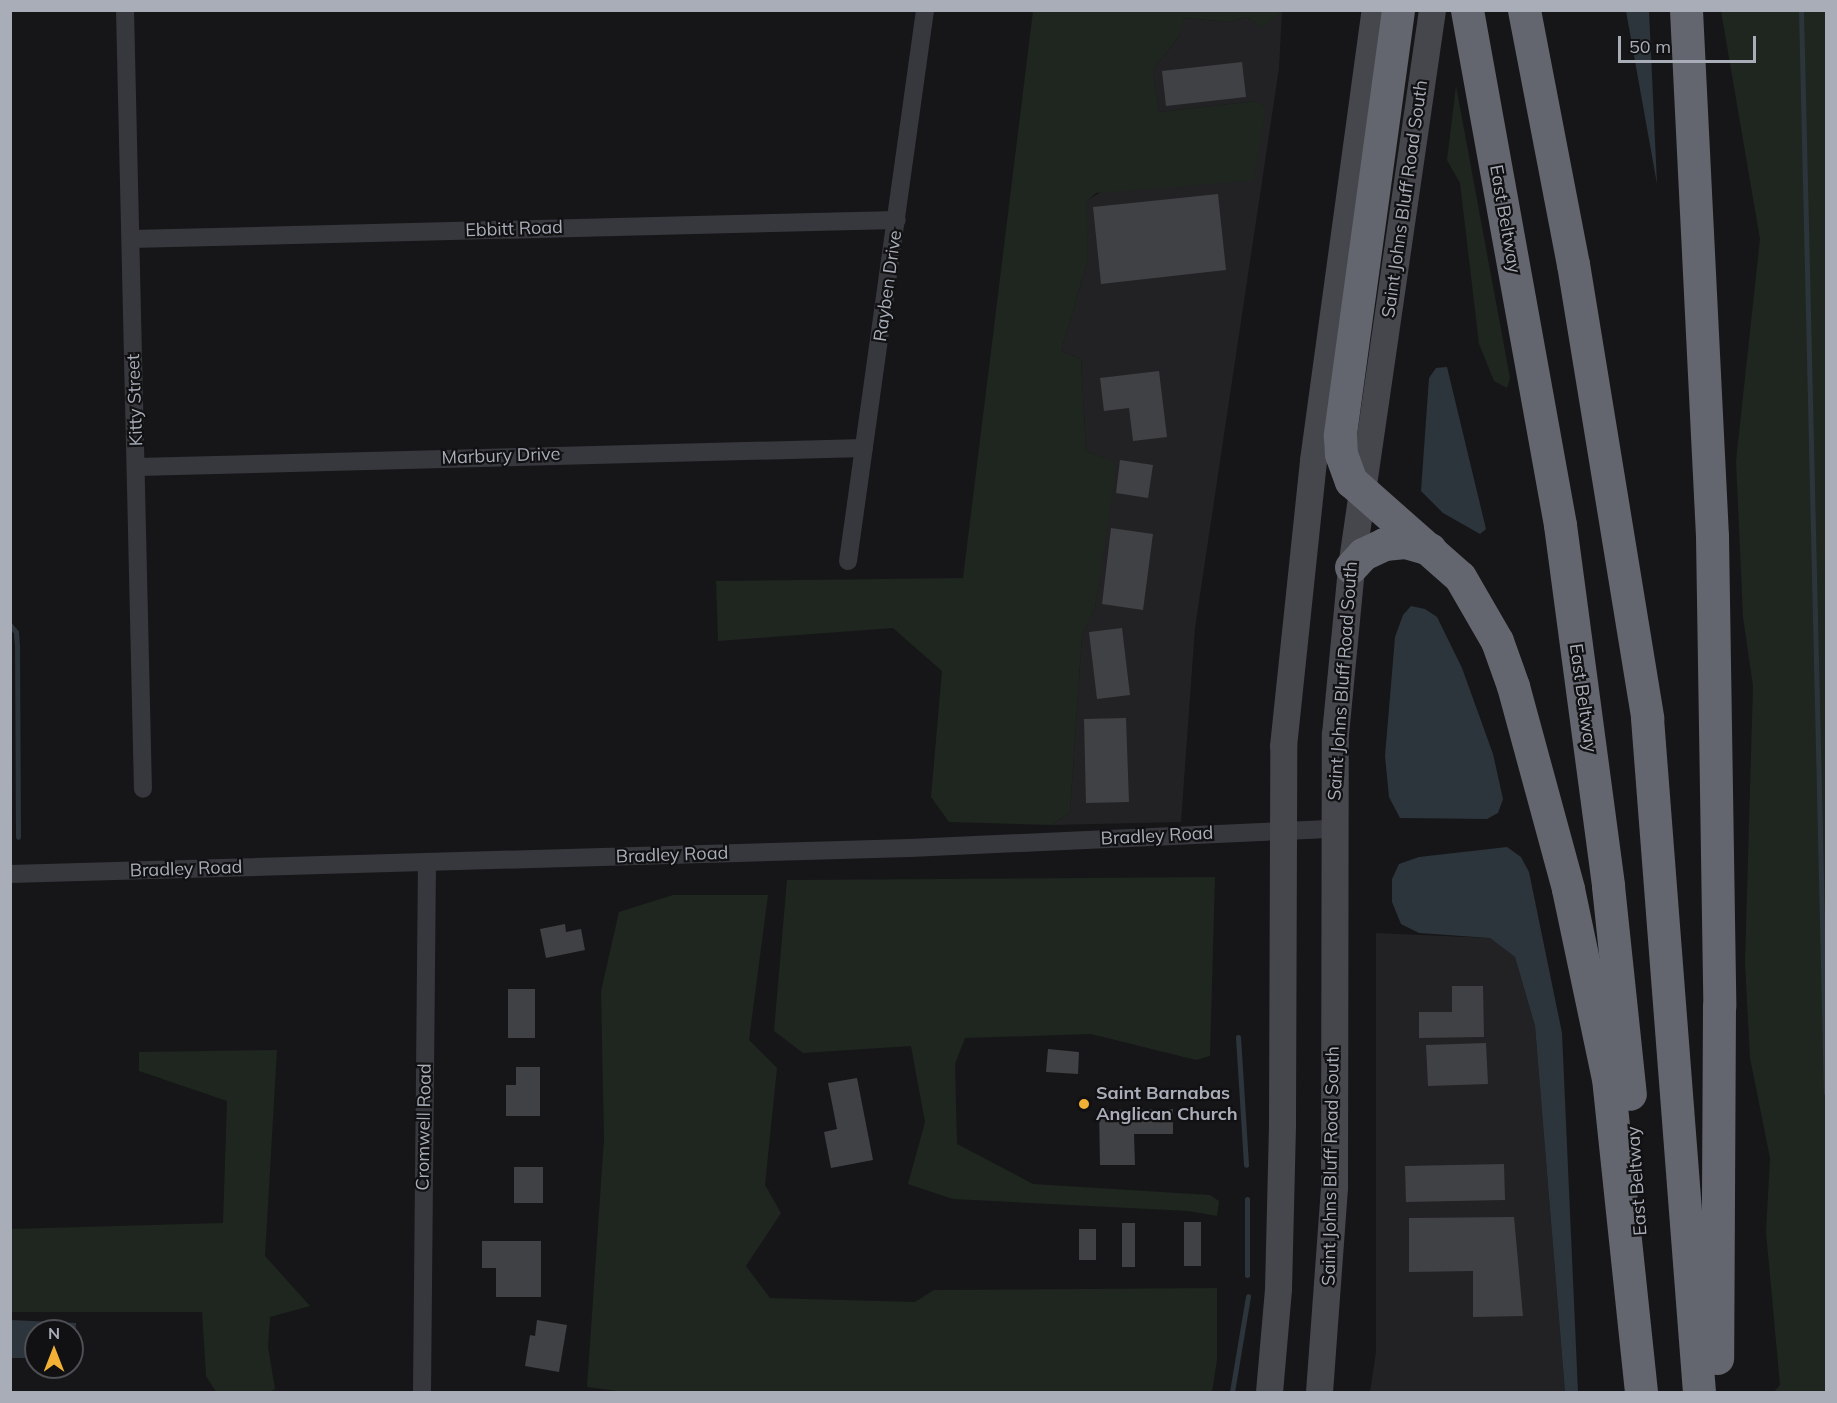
<!DOCTYPE html>
<html>
<head>
<meta charset="utf-8">
<style>
  body { margin:0 }
  #map { position:relative; width:1837px; height:1403px; overflow:hidden; background:#161618; font-family:Mulish,sans-serif }
  div>[style] { position:absolute }
  [style*='--x'] { left:calc(var(--x)*1px); top:calc(var(--y)*1px); width:calc(var(--w)*1px); rotate:calc(var(--a)*1deg) }
  .built>* { inset:0; background:#222225 }
  .green>* { inset:0; background:#1e261f }
  .water>* { inset:0; background:#2c353c }
  .stream>* { height:5px; margin:-2.5px; padding:0 2.5px; transform-origin:2.5px; border-radius:2.5px; background:#2c353c }
  .building>* { inset:0; background:#404145 }
  .street>* { height:18px; margin:-9px; padding:0 9px; transform-origin:9px; border-radius:9px; background:#37383d }
  .secondary>* { height:27px; margin:-13.5px; padding:0 13.5px; transform-origin:13.5px; border-radius:13.5px; background:#45474d }
  .highway>* { height:33px; margin:-16.5px; padding:0 16.5px; transform-origin:16.5px; border-radius:16.5px; background:#63666e }
  .dots>* { width:16px; height:16px; translate:-50% -50%; box-sizing:border-box; border:3px solid #111113; border-radius:50% }
  span { translate:-50% -50%; white-space:nowrap; text-align:center; line-height:1.15; -webkit-text-stroke:4.5px #111113; paint-order:stroke }
  .street-label { font-size:18px; color:#a8adb8 }
  .poi-label { font-size:18px; color:#a8adb8; font-weight:700 }
  .left { translate:0 -50%; text-align:left }
  .frame { position:absolute; inset:0; border:12px solid #a8adb8; pointer-events:none }
  .north { position:absolute; left:24px; top:1319px; width:60px; height:60px; box-sizing:border-box; background:#111113; border:2px solid #4d4f55; border-radius:50%; rotate:0deg; font-size:16px; font-weight:700; line-height:24px; text-align:center; color:#a8adb8 }
  .north::after { content:''; display:block; margin:auto; width:21px; height:27px; background:#f2b134; clip-path:polygon(50% 0,100% 100%,50% 72%,0 100%) }
  .scale { position:absolute; left:1618px; top:36px; width:138px; height:27px; box-sizing:border-box; border:3px solid #a8adb8; border-top:0; padding-left:8px; font-size:18px; line-height:21px; white-space:nowrap; color:#a8adb8; -webkit-text-stroke:4px #111113; paint-order:stroke }
</style>
</head>
<body>
<div id="map">
  <div class="built">
    <i style="clip-path:polygon(1282px 12px,1279px 68px,1195px 628px,1181px 822px,1052px 825px,1070px 812px,1082px 635px,1095px 608px,1116px 463px,1086px 451px,1081px 359px,1061px 351px,1088px 260px,1086px 201px,1257px 101px,1159px 112px,1153px 70px,1179px 36px,1183px 18px,1230px 22px,1247px 17px,1262px 26px)"></i>
    <i style="clip-path:polygon(1376px 933px,1490px 938px,1515px 957px,1535px 1026px,1565px 1392px,1370px 1392px,1376px 1352px)"></i>
  </div>
  <div class="green">
    <i style="clip-path:polygon(1033px 11px,1282px 12px,1262px 27px,1247px 17px,1230px 22px,1184px 18px,1179px 36px,1153px 70px,1159px 112px,1257px 101px,1266px 109px,1253px 181px,1096px 193px,1087px 201px,1088px 260px,1061px 351px,1081px 359px,1086px 451px,1117px 463px,1095px 608px,1082px 635px,1070px 812px,1052px 825px,949px 822px,931px 797px,942px 671px,893px 628px,718px 641px,716px 581px,963px 578px)"></i>
    <i style="clip-path:polygon(1721px 11px,1826px 11px,1826px 1392px,1774px 1392px,1780px 1385px,1766px 1232px,1770px 1158px,1750px 1058px,1745px 963px,1753px 686px,1743px 617px,1736px 461px,1760px 239px)"></i>
    <i style="clip-path:polygon(1456px 86px,1510px 378px,1507px 388px,1494px 381px,1479px 344px,1460px 183px,1447px 160px)"></i>
    <i style="clip-path:polygon(1215px 877px,1210px 1056px,1196px 1060px,1091px 1034px,965px 1038px,955px 1064px,957px 1144px,1033px 1184px,1210px 1195px,1219px 1201px,1217px 1216px,1188px 1211px,953px 1199px,908px 1184px,925px 1122px,911px 1046px,803px 1053px,774px 1031px,787px 880px)"></i>
    <i style="clip-path:polygon(673px 895px,768px 895px,749px 1040px,777px 1068px,765px 1185px,781px 1213px,746px 1266px,770px 1298px,915px 1302px,934px 1290px,1217px 1288px,1217px 1360px,1212px 1392px,625px 1392px,587px 1387px,604px 1139px,601px 991px,619px 912px)"></i>
    <i style="clip-path:polygon(277px 1050px,265px 1256px,310px 1306px,270px 1317px,268px 1347px,275px 1389px,270px 1392px,216px 1392px,206px 1376px,202px 1312px,11px 1312px,11px 1229px,223px 1223px,227px 1101px,139px 1071px,139px 1052px)"></i>
  </div>
  <div class="water">
    <i style="clip-path:polygon(1626px 11px,1649px 11px,1657px 184px)"></i>
    <i style="clip-path:polygon(1447px 367px,1486px 529px,1480px 534px,1443px 513px,1421px 491px,1429px 378px,1436px 368px)"></i>
    <i style="clip-path:polygon(1411px 606px,1425px 609px,1437px 617px,1462px 668px,1493px 754px,1503px 799px,1498px 813px,1487px 819px,1400px 818px,1389px 797px,1385px 756px,1395px 637px,1403px 615px)"></i>
    <i style="clip-path:polygon(1507px 847px,1521px 857px,1529px 872px,1562px 1033px,1578px 1392px,1565px 1392px,1535px 1026px,1515px 957px,1490px 938px,1419px 933px,1401px 924px,1392px 902px,1392px 879px,1399px 864px,1419px 857px)"></i>
    <i style="clip-path:polygon(11px 1320px,76px 1323px,75px 1351px,72px 1354px,72px 1331px,36px 1331px,36px 1358px,11px 1358px)"></i>
  </div>
  <div class="stream">
    <i style="--x:1801;--y:10;--w:1083;--a:88.68"></i>
    <i style="--x:10;--y:625;--w:9;--a:49"></i>
    <i style="--x:16;--y:632;--w:14;--a:86"></i>
    <i style="--x:17;--y:646;--w:191;--a:89.7"></i>
    <i style="--x:1238;--y:1037;--w:128;--a:86.4"></i>
    <i style="--x:1247;--y:1275;--w:76;--a:-90"></i>
    <i style="--x:1232;--y:1392;--w:97;--a:-80.5"></i>
  </div>
  <div class="building">
    <i style="clip-path:polygon(1242px 62px,1246px 97px,1166px 106px,1162px 71px)"></i>
    <i style="clip-path:polygon(1218px 194px,1226px 270px,1101px 284px,1093px 207px)"></i>
    <i style="clip-path:polygon(1159px 371px,1167px 437px,1133px 441px,1129px 408px,1104px 411px,1100px 378px)"></i>
    <i style="clip-path:polygon(1120px 460px,1153px 465px,1148px 498px,1116px 493px)"></i>
    <i style="clip-path:polygon(1111px 528px,1153px 534px,1143px 610px,1102px 604px)"></i>
    <i style="clip-path:polygon(1122px 628px,1130px 695px,1097px 699px,1089px 632px)"></i>
    <i style="clip-path:polygon(1126px 718px,1129px 802px,1086px 803px,1084px 719px)"></i>
    <i style="clip-path:polygon(565px 924px,566px 932px,581px 929px,585px 950px,546px 958px,540px 929px)"></i>
    <i style="clip-path:polygon(1452px 986px,1483px 986px,1484px 1037px,1419px 1038px,1419px 1012px,1452px 1012px)"></i>
    <i style="clip-path:polygon(508px 989px,535px 989px,535px 1038px,508px 1038px)"></i>
    <i style="clip-path:polygon(1486px 1043px,1488px 1084px,1428px 1086px,1426px 1045px)"></i>
    <i style="clip-path:polygon(1048px 1049px,1079px 1052px,1078px 1074px,1046px 1072px)"></i>
    <i style="clip-path:polygon(516px 1067px,540px 1067px,540px 1116px,506px 1116px,506px 1085px,516px 1085px)"></i>
    <i style="clip-path:polygon(857px 1078px,873px 1160px,831px 1168px,824px 1132px,837px 1129px,828px 1083px)"></i>
    <i style="clip-path:polygon(1173px 1109px,1173px 1134px,1134px 1134px,1135px 1165px,1100px 1165px,1099px 1110px)"></i>
    <i style="clip-path:polygon(1504px 1164px,1505px 1200px,1406px 1202px,1405px 1166px)"></i>
    <i style="clip-path:polygon(514px 1167px,543px 1167px,543px 1203px,514px 1203px)"></i>
    <i style="clip-path:polygon(1514px 1217px,1523px 1316px,1473px 1317px,1473px 1271px,1409px 1272px,1409px 1218px)"></i>
    <i style="clip-path:polygon(1184px 1222px,1201px 1222px,1201px 1266px,1184px 1266px)"></i>
    <i style="clip-path:polygon(1122px 1223px,1135px 1223px,1135px 1267px,1122px 1267px)"></i>
    <i style="clip-path:polygon(1079px 1229px,1096px 1229px,1096px 1260px,1079px 1260px)"></i>
    <i style="clip-path:polygon(482px 1241px,541px 1241px,541px 1297px,496px 1297px,496px 1268px,482px 1268px)"></i>
    <i style="clip-path:polygon(537px 1320px,567px 1325px,559px 1372px,525px 1366px,530px 1335px,535px 1336px)"></i>
  </div>
  <div class="street">
    <i style="--x:125;--y:10;--w:779;--a:88.68"></i>
    <i style="--x:131;--y:239;--w:766;--a:-1.42"></i>
    <i style="--x:137;--y:467;--w:727;--a:-1.5"></i>
    <i style="--x:848;--y:561;--w:556;--a:-82.04"></i>
    <i style="--x:10;--y:874;--w:900;--a:-1.65"></i>
    <i style="--x:910;--y:848;--w:423;--a:-2.6"></i>
    <i style="--x:422;--y:1392;--w:530;--a:-89.46"></i>
  </div>
  <div class="secondary">
    <i style="--x:1269;--y:1392;--w:103;--a:-85"></i>
    <i style="--x:1278;--y:1289;--w:165;--a:-88.6"></i>
    <i style="--x:1282;--y:1124;--w:378;--a:-89.8"></i>
    <i style="--x:1283;--y:746;--w:288;--a:-84"></i>
    <i style="--x:1313;--y:460;--w:454;--a:-82.2"></i>
    <i style="--x:1319;--y:1392;--w:206;--a:-85.8"></i>
    <i style="--x:1334;--y:1187;--w:453;--a:-89.9"></i>
    <i style="--x:1335;--y:734;--w:168;--a:-84.5"></i>
    <i style="--x:1351;--y:567;--w:563;--a:-81.73"></i>
  </div>
  <div class="highway">
    <i style="--x:1398;--y:10;--w:430;--a:97.8"></i>
    <i style="--x:1340;--y:436;--w:18;--a:87"></i>
    <i style="--x:1341;--y:454;--w:29;--a:70"></i>
    <i style="--x:1351;--y:481;--w:145;--a:41.4"></i>
    <i style="--x:1460;--y:577;--w:74;--a:60"></i>
    <i style="--x:1497;--y:641;--w:48;--a:70.4"></i>
    <i style="--x:1513;--y:686;--w:210;--a:74.8"></i>
    <i style="--x:1568;--y:889;--w:193;--a:78.1"></i>
    <i style="--x:1608;--y:1078;--w:316;--a:84"></i>
    <i style="--x:1467;--y:10;--w:523;--a:79.76"></i>
    <i style="--x:1560;--y:525;--w:364;--a:82.4"></i>
    <i style="--x:1608;--y:886;--w:209;--a:84"></i>
    <i style="--x:1524;--y:10;--w:259;--a:79.1"></i>
    <i style="--x:1573;--y:264;--w:460;--a:80.7"></i>
    <i style="--x:1647;--y:718;--w:676;--a:85.59"></i>
    <i style="--x:1686;--y:10;--w:527;--a:87.17"></i>
    <i style="--x:1712;--y:536;--w:470;--a:89.1"></i>
    <i style="--x:1719;--y:1006;--w:352;--a:90.3"></i>
    <i style="--x:1351;--y:567;--w:18;--a:-47"></i>
    <i style="--x:1363;--y:554;--w:23;--a:-25"></i>
    <i style="--x:1384;--y:544;--w:21;--a:-5"></i>
    <i style="--x:1405;--y:542;--w:26;--a:16"></i>
  </div>
  <div class="dots">
    <i style="left:1084px;top:1104px;background:#f2b134"></i>
  </div>
  <div class="street-label">
    <span style="left:1405px;top:199px;rotate:-82deg">Saint Johns Bluff Road South</span>
    <span style="left:1505px;top:219px;rotate:80deg">East Beltway</span>
    <span style="left:514px;top:229px;rotate:-2deg">Ebbitt Road</span>
    <span style="left:888px;top:286px;rotate:-82deg">Rayben Drive</span>
    <span style="left:135px;top:400px;rotate:-92deg">Kitty Street</span>
    <span style="left:501px;top:456px;rotate:-2deg">Marbury Drive</span>
    <span style="left:1343px;top:681px;rotate:-86deg">Saint Johns Bluff Road South</span>
    <span style="left:1583px;top:698px;rotate:82deg">East Beltway</span>
    <span style="left:1157px;top:836px;rotate:-3deg">Bradley Road</span>
    <span style="left:672px;top:855px;rotate:-2deg">Bradley Road</span>
    <span style="left:186px;top:869px;rotate:-2deg">Bradley Road</span>
    <span style="left:424px;top:1127px;rotate:-89deg">Cromwell Road</span>
    <span style="left:1331px;top:1166px;rotate:-89deg">Saint Johns Bluff Road South</span>
    <span style="left:1637px;top:1181px;rotate:-94deg">East Beltway</span>
  </div>
  <div class="poi-label">
    <span class="left" style="left:1096px;top:1104px">Saint Barnabas<br>Anglican Church</span>
  </div>
  <div class="frame"></div>
  <div class="north">N</div>
  <div class="scale">50 m</div>
</div>
</body>
</html>
